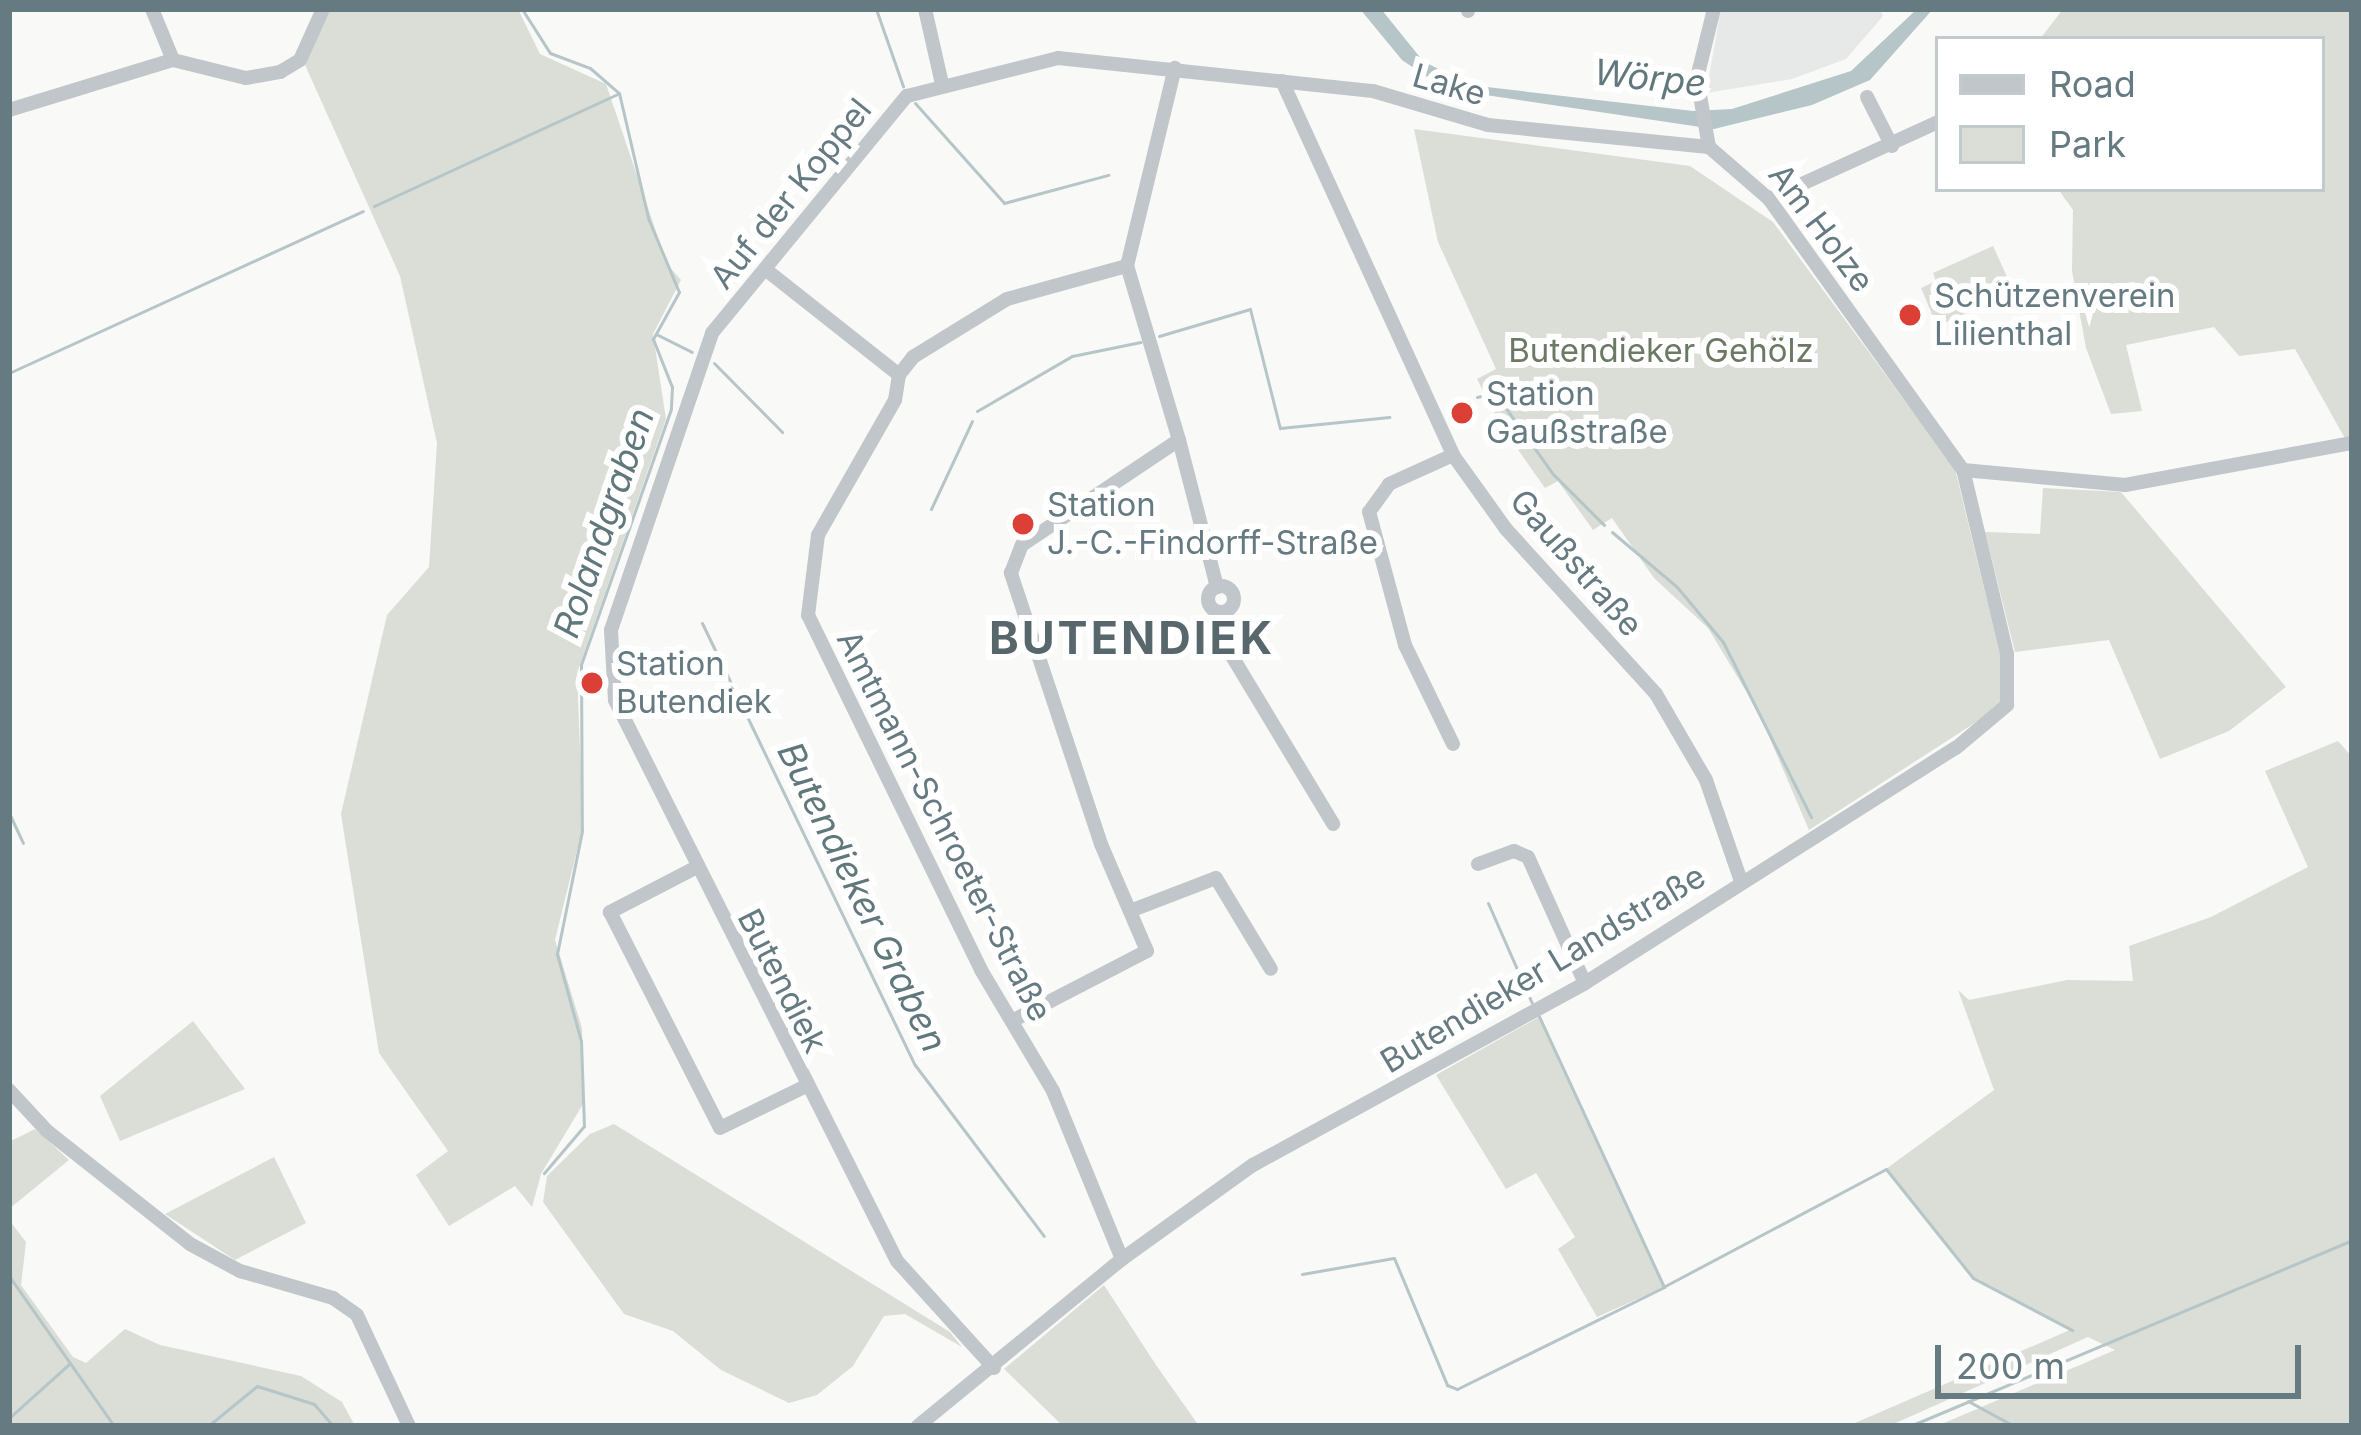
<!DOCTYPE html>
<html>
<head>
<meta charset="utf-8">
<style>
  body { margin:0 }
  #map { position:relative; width:2361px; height:1435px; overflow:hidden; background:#f9f9f7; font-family:Inter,sans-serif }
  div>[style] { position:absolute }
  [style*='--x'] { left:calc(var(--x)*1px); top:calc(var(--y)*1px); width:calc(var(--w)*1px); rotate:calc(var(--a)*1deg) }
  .built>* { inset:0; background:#e7e9e8 }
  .green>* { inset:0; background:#daded7 }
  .water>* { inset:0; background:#b6c5c7 }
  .stream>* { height:3px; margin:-1.5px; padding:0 1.5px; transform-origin:1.5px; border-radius:1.5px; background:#b6c5c7 }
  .minor>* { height:14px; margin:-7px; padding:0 7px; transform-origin:7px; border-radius:7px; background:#c0c6c9 }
  .minor>.ring { margin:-7px; padding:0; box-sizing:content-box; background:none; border:14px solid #c0c6c9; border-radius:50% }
  .dots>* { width:33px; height:33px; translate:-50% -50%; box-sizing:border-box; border:6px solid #fff; border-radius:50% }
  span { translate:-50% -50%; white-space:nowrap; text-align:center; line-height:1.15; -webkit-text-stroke:12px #fff; paint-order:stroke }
  .street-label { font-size:33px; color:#667a81 }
  .poi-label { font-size:33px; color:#667a81 }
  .left { translate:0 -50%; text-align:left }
  .park-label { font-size:33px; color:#6c7965 }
  .water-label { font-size:36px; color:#60787b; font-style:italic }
  .district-label { font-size:45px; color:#57676c; font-weight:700; letter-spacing:3px }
  .frame { position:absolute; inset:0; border:12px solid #667a81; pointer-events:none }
  .legend { position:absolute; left:1935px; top:36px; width:390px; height:156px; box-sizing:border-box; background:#fff; border:3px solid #c2cacd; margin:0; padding:15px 21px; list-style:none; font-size:36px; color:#667a81 }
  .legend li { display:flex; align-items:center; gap:24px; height:60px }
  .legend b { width:60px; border:3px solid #c2cacd }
  .scale { position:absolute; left:1935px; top:1345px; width:366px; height:54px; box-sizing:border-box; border:6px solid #667a81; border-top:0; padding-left:15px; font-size:36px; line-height:42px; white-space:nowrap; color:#667a81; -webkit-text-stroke:9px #fff; paint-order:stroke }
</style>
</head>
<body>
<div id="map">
  <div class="built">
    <i style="clip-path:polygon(1721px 9px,1880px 9px,1883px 16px,1846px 59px,1792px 79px,1706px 93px)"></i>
  </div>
  <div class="green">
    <i style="clip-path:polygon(328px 9px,518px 9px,540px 54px,606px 84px,667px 264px,681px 280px,653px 334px,666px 419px,577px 673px,583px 826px,555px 940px,582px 1028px,583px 1104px,541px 1174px,532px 1207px,515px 1186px,449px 1226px,416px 1175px,448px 1151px,379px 1053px,341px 814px,387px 615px,429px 567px,437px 443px,400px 276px,305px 65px)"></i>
    <i style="clip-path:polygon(2063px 9px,2352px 9px,2352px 451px,2295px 349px,2239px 356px,2214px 327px,2126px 345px,2142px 411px,2111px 414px,2086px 348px,2072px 271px,2073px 210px,2058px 189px,2322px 189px,2322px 39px,2040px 39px)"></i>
    <i style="clip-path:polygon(1414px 129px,1690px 166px,1773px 222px,1955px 469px,2000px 654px,2001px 706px,1809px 830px,1758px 711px,1708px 628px,1654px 578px,1612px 518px,1593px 530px,1558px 481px,1545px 488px,1500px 424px,1477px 379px,1496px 369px,1438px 242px)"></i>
    <i style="clip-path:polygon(1993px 246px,2014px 292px,1937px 326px,1921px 288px,1936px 281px,1933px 273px)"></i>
    <i style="clip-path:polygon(2043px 488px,2121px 492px,2286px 687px,2229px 731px,2160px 759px,2109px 640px,2015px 652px,1985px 532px,2040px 534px)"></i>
    <i style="clip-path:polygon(2338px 741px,2352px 757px,2352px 1426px,1937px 1426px,2115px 1350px,2088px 1337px,1889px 1426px,1848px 1426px,2070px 1330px,1973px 1278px,1886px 1169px,1994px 1090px,1958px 990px,1969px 1000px,2067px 980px,2133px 981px,2129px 946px,2211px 917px,2308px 867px,2265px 771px)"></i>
    <i style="clip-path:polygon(1539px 1017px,1664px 1287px,1597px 1317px,1558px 1249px,1575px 1237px,1536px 1173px,1506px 1189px,1436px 1075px)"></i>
    <i style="clip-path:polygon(193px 1021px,245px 1089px,120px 1141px,100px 1096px)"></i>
    <i style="clip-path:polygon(614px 1124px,950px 1332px,962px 1347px,905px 1314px,884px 1316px,853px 1366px,817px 1395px,789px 1403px,721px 1370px,673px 1331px,624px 1314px,543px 1202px,547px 1176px,590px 1134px)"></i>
    <i style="clip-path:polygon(35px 1129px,69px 1160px,9px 1209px,9px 1142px)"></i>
    <i style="clip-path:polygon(274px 1157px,306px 1223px,235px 1260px,165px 1214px)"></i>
    <i style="clip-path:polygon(9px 1220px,26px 1242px,21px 1285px,73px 1357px,86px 1363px,125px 1329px,160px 1345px,301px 1376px,342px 1402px,355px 1426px,9px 1426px)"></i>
    <i style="clip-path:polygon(1104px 1285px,1156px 1365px,1199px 1426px,1063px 1426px,1004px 1369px)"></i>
  </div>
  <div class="water">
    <i style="clip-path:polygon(1360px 9px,1381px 9px,1423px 61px,1469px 85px,1693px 111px,1732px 109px,1851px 71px,1917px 9px,1933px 9px,1870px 80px,1812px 105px,1714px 129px,1445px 89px,1402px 60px)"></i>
  </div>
  <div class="stream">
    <i style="--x:522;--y:9;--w:52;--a:57.5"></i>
    <i style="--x:550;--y:53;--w:43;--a:20.6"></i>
    <i style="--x:590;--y:68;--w:38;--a:41"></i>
    <i style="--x:619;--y:93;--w:128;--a:76.9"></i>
    <i style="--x:648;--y:218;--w:80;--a:67.3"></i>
    <i style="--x:679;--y:292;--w:54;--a:119"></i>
    <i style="--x:653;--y:339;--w:52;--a:68.4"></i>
    <i style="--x:672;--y:387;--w:22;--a:93"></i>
    <i style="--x:671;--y:409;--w:271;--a:109.4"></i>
    <i style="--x:581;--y:665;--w:166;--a:89.7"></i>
    <i style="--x:582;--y:831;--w:126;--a:101.5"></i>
    <i style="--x:557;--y:954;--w:90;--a:74.6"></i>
    <i style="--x:581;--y:1041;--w:85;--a:88"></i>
    <i style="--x:584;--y:1126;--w:62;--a:130.4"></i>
    <i style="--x:876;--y:9;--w:82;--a:70.7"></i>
    <i style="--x:915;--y:103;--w:134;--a:48.3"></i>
    <i style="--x:1004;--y:203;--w:108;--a:-15.1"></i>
    <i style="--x:374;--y:206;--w:268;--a:-24.7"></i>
    <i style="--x:656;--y:334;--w:40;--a:26.6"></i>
    <i style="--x:1159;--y:336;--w:95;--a:-16.5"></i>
    <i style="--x:1250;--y:309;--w:123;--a:75.9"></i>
    <i style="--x:1280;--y:428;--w:110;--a:-5.8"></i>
    <i style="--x:714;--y:363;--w:97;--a:45.4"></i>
    <i style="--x:9;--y:373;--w:389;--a:-24.6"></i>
    <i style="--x:1477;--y:397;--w:18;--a:-13"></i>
    <i style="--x:1495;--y:393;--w:100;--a:54.4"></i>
    <i style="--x:1553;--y:474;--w:72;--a:45"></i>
    <i style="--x:977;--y:411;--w:110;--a:-30.1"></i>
    <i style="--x:1072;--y:356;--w:70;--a:-11.5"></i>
    <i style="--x:931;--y:509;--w:97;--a:-65"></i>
    <i style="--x:1612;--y:532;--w:85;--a:40.2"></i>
    <i style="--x:1677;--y:587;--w:72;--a:50.1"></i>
    <i style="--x:1723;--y:642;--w:196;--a:63.3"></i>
    <i style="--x:702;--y:623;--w:491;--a:64.3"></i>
    <i style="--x:915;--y:1065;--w:214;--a:53"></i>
    <i style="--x:9;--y:813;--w:33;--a:65"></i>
    <i style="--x:1488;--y:903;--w:109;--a:66.3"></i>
    <i style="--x:1302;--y:1274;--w:93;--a:-9.9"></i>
    <i style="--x:1394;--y:1258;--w:138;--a:67.3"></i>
    <i style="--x:1447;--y:1385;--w:11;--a:22"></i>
    <i style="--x:1457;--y:1389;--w:231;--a:-26.2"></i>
    <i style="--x:1664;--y:1287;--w:298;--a:-114.8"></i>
    <i style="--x:9;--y:1276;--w:183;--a:55"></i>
    <i style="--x:1665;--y:1286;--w:250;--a:-27.9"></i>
    <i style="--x:1886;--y:1169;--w:139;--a:51.4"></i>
    <i style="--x:1973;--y:1278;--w:112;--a:27.7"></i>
    <i style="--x:1968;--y:1401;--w:52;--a:28.5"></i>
    <i style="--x:9;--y:1418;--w:81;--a:-42"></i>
    <i style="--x:208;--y:1426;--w:63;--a:-39.2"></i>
    <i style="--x:257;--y:1386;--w:60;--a:17.5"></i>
    <i style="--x:314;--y:1404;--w:29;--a:49"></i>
    <i style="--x:1910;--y:1426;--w:480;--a:-22.8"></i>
  </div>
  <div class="minor">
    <i style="--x:152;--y:9;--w:55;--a:67.6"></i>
    <i style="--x:925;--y:9;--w:77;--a:77.2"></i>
    <i style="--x:1468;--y:9;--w:2;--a:90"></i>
    <i style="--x:1282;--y:81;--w:411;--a:65.4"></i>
    <i style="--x:1453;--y:455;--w:91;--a:54.4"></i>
    <i style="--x:1506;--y:529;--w:223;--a:47.7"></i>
    <i style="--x:1656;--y:694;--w:99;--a:59.8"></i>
    <i style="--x:1706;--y:780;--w:107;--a:70.9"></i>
    <i style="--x:1867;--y:97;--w:55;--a:63"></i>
    <i style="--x:9;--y:110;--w:171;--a:-17"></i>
    <i style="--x:173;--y:60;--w:75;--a:13.9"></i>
    <i style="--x:246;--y:78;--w:35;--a:-10"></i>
    <i style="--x:280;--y:72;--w:23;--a:-31"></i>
    <i style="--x:300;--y:60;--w:56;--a:-65.7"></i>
    <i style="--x:1709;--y:147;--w:70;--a:-99.9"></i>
    <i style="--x:1697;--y:78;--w:71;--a:-76.2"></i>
    <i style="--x:1769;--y:199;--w:186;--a:-24.5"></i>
    <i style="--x:765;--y:269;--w:171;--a:38.3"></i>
    <i style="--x:899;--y:375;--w:25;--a:99"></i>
    <i style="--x:895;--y:400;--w:155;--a:119.7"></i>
    <i style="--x:818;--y:535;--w:81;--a:97.1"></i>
    <i style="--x:808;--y:615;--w:395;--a:64"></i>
    <i style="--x:981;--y:970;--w:141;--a:59.2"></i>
    <i style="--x:1053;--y:1091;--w:182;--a:67.7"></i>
    <i style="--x:899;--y:375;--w:23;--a:-52"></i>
    <i style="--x:913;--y:357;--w:110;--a:-31.7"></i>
    <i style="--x:1007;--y:299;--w:124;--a:-15.4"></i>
    <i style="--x:1179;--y:440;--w:152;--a:75.5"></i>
    <i style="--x:1963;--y:470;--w:163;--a:5.3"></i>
    <i style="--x:2125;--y:485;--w:231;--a:-10.5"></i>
    <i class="ring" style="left:1208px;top:586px;width:12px;height:12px"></i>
    <i style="--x:1220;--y:612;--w:21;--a:95"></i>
    <i style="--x:1218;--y:633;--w:223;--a:58.9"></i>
    <i style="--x:1453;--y:744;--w:110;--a:-115.9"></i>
    <i style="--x:1405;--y:645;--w:138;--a:-105.1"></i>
    <i style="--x:1369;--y:512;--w:34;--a:-54"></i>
    <i style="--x:1389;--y:484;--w:70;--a:-24.4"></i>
    <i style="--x:1478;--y:864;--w:38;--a:-20"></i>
    <i style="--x:1514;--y:851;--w:15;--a:23"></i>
    <i style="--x:1528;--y:857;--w:138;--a:65.7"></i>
    <i style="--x:695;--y:868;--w:96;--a:152.6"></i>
    <i style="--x:610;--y:912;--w:242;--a:63"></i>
    <i style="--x:720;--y:1128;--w:96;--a:-26"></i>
    <i style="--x:1130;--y:911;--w:92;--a:-21"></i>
    <i style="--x:1216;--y:878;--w:106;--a:58.9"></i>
    <i style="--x:1012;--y:1021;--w:152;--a:-27.4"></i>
    <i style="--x:1147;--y:951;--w:116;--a:-113.3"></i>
    <i style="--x:1101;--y:844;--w:286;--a:-108.4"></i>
    <i style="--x:1011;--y:573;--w:30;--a:-69"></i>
    <i style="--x:1022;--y:545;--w:189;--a:-33.8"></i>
    <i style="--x:1179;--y:440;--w:182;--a:-106.6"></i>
    <i style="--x:1127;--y:266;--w:204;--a:-76.4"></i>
    <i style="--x:9;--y:1090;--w:56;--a:47.2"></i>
    <i style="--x:47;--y:1131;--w:182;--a:38.3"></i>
    <i style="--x:190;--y:1244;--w:57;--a:28.4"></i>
    <i style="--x:240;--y:1271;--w:97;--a:16.2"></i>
    <i style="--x:333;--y:1298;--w:29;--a:35"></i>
    <i style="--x:357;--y:1315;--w:123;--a:64.9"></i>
    <i style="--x:994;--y:1368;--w:144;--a:-132.2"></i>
    <i style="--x:897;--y:1261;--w:628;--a:-116.69"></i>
    <i style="--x:615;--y:700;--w:70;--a:-93.3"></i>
    <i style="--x:611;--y:630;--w:314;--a:-71.2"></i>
    <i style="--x:712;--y:333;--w:307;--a:-50.6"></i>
    <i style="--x:907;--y:96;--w:156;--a:-14.1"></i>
    <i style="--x:1058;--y:58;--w:317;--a:6"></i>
    <i style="--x:1373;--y:91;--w:120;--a:16.5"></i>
    <i style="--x:1488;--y:125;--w:222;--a:5.7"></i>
    <i style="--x:918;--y:1426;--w:264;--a:-39.3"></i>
    <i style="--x:1122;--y:1259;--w:161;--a:-35.7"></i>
    <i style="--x:1253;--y:1165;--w:379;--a:-28.7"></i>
    <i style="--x:1585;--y:983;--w:439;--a:-32.4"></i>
    <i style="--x:1956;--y:748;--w:67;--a:-40.1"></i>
    <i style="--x:2007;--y:705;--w:51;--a:-90"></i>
    <i style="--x:2007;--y:654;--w:189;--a:-103.4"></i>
    <i style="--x:1963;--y:470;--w:333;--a:-125.6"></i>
    <i style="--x:1769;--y:199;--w:79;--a:-139.1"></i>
  </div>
  <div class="dots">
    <i style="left:1910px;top:315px;background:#db3f36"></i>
    <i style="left:1462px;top:413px;background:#db3f36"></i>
    <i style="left:1023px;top:524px;background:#db3f36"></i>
    <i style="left:592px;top:683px;background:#db3f36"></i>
  </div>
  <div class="street-label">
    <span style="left:1449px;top:85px;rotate:16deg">Lake</span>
    <span style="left:791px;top:194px;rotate:-51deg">Auf der Koppel</span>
    <span style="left:1821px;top:228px;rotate:53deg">Am Holze</span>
    <span style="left:1576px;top:563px;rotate:49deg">Gaußstraße</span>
    <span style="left:944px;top:826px;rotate:63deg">Amtmann-Schroeter-Straße</span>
    <span style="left:1543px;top:969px;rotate:-31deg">Butendieker Landstraße</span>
    <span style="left:782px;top:981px;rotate:63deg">Butendiek</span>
  </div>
  <div class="poi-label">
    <span class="left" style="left:1934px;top:315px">Schützenverein<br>Lilienthal</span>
    <span class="left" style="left:1486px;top:413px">Station<br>Gaußstraße</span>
    <span class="left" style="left:1047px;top:524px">Station<br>J.-C.-Findorff-Straße</span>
    <span class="left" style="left:616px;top:683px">Station<br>Butendiek</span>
  </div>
  <div class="park-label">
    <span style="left:1661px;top:351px">Butendieker Gehölz</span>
  </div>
  <div class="water-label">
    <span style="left:1650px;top:78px;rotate:6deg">Wörpe</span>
    <span style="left:604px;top:523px;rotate:-71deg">Rolandgraben</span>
    <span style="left:862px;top:897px;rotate:64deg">Butendieker Graben</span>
  </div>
  <div class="district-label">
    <span style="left:1132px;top:638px">BUTENDIEK</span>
  </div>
  <div class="frame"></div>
  <ul class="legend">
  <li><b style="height:15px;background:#c0c6c9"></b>Road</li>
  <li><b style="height:33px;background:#daded7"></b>Park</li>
  </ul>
  <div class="scale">200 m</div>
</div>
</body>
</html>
